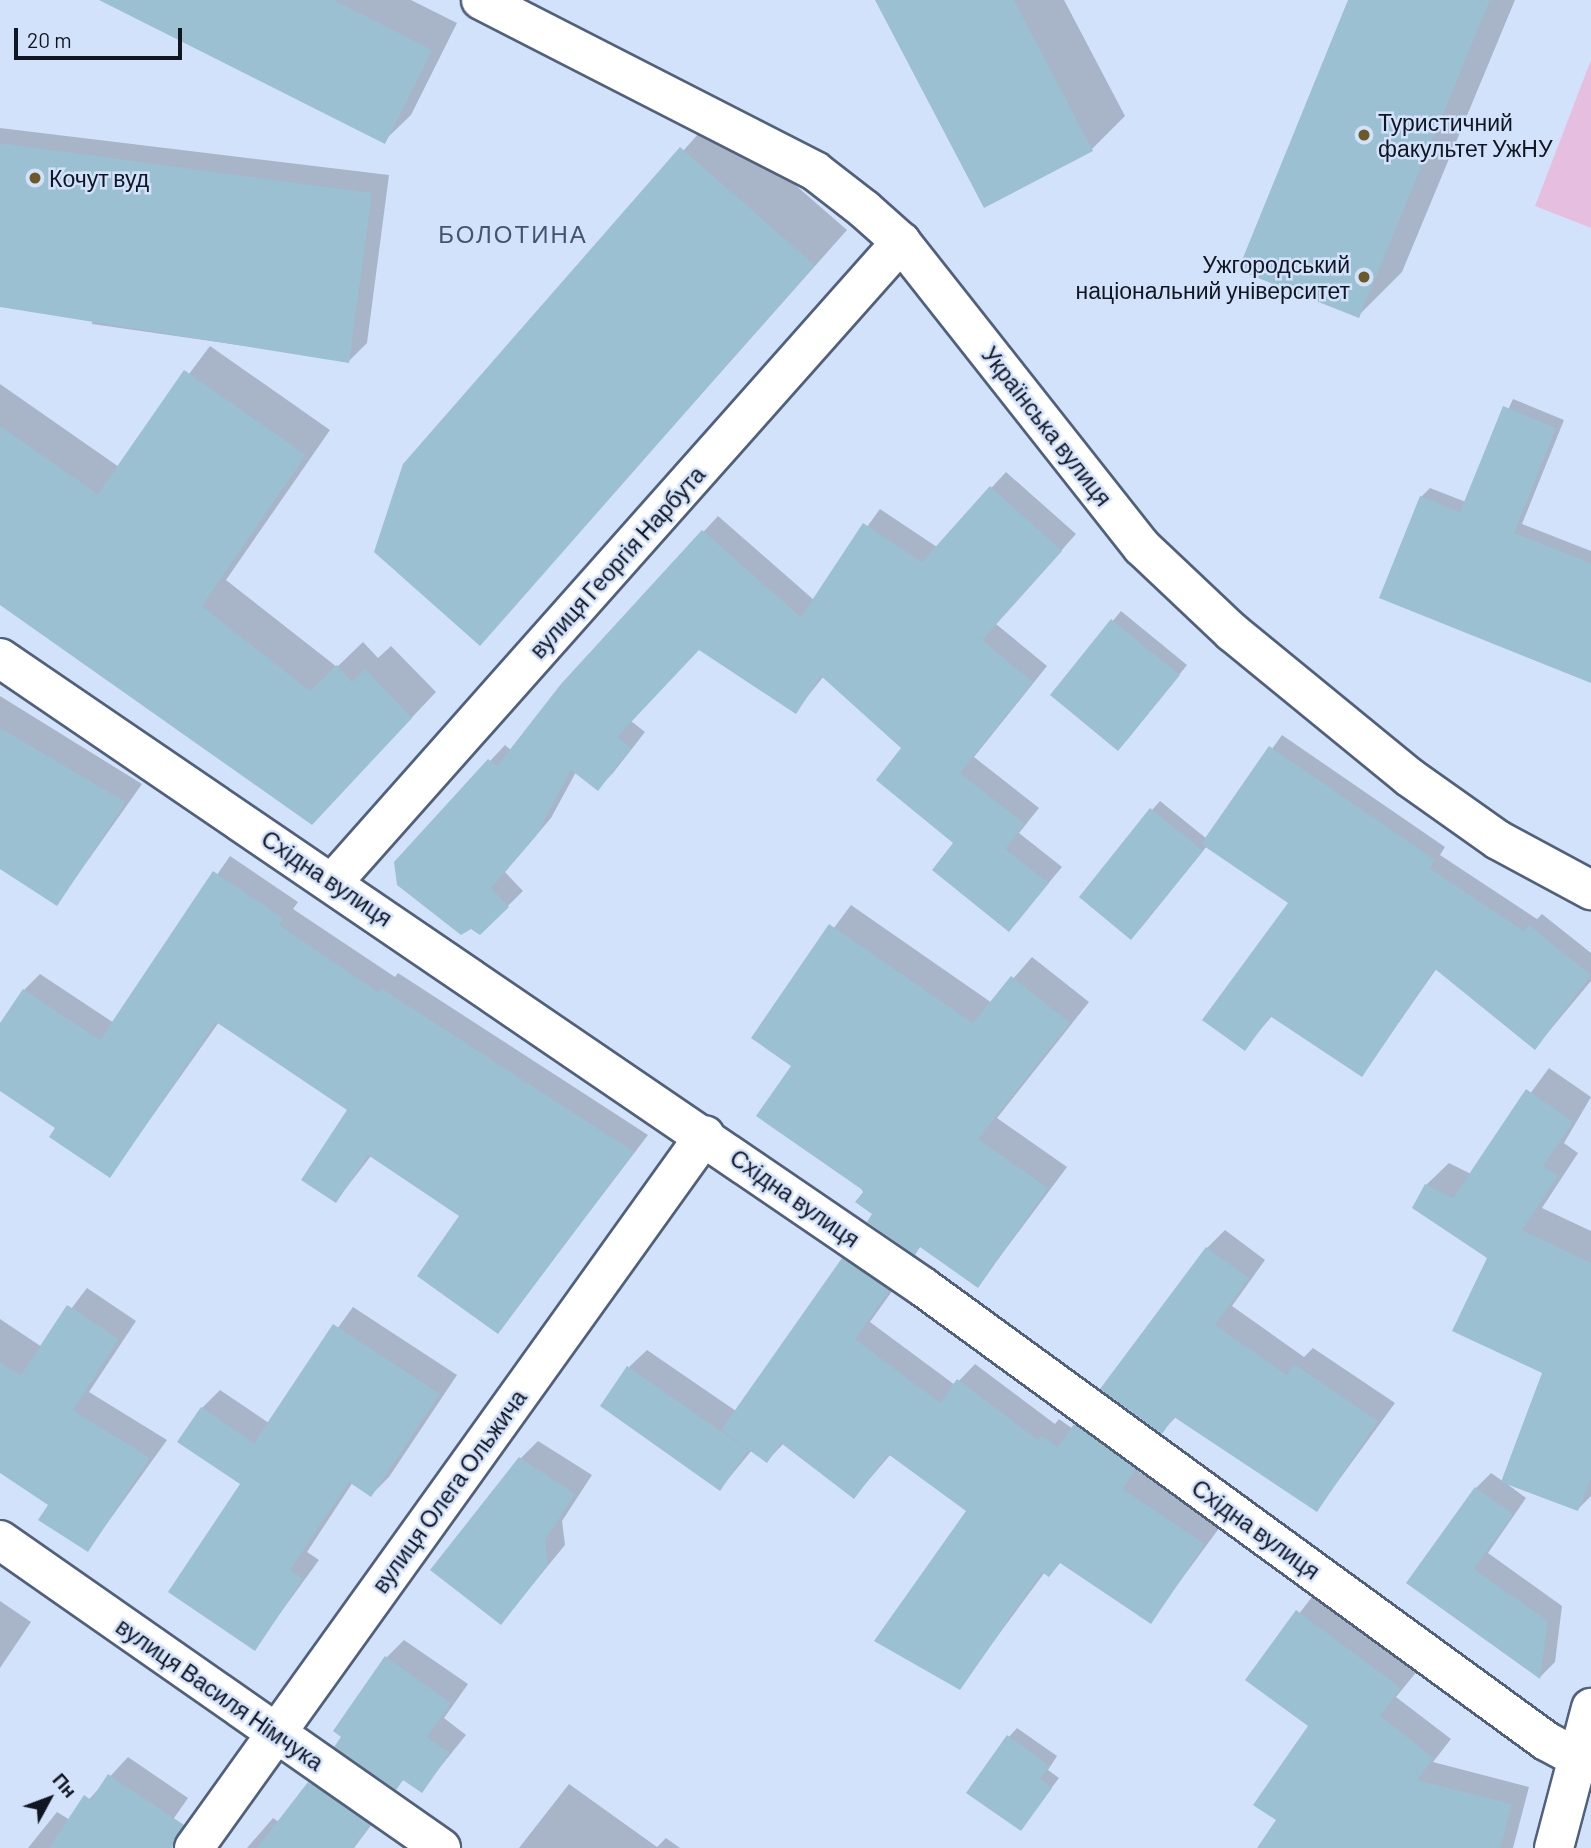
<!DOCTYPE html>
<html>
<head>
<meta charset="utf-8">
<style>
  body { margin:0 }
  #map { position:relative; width:1591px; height:1848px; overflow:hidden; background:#d3e2fb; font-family:Barlow,sans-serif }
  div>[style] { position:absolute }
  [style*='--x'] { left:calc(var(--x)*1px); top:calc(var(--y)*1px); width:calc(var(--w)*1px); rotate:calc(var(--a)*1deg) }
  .green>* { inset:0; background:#e6bee0 }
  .shadow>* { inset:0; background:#0003 }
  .building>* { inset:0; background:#9ac0d1 }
  .roads { filter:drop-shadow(2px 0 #51617b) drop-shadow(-2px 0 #51617b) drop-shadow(0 2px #51617b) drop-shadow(0 -2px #51617b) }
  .street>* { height:38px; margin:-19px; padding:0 19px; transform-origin:19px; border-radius:19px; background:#fff }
  .dots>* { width:19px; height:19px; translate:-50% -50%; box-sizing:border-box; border:4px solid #d3e2fb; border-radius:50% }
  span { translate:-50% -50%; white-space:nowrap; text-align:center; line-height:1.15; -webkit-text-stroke:5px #d3e2fb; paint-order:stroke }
  .poi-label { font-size:23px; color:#111722 }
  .left { translate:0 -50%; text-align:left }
  .right { translate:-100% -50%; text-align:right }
  .street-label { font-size:23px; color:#111722 }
  .neighbourhood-label { font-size:24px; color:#45546e; letter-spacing:2px }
  .north { position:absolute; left:14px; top:1764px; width:70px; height:70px; -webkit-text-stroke:5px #d3e2fb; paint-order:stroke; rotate:49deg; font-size:19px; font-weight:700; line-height:28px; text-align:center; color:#111722 }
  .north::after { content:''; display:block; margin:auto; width:24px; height:32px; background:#111722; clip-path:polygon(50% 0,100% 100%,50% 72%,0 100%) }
  .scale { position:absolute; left:14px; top:28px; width:168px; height:32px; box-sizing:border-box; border:4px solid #111722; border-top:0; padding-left:9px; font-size:21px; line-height:24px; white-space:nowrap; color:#111722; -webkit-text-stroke:5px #d3e2fb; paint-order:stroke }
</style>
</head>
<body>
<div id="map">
  <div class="green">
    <i style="clip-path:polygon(1591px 60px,1591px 228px,1535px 206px)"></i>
  </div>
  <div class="shadow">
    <i style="clip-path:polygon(148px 0,411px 0,457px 23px,411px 115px,384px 141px)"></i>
    <i style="clip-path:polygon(877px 0,1064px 0,1125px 116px,1092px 149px)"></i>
    <i style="clip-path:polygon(1350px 0,1515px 0,1402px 272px,1358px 316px)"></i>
    <i style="clip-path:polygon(715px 115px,847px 230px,480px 643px,404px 465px)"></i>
    <i style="clip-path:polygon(0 128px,389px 175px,367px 343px,349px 361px,92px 324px,93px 317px,0 302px)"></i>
    <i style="clip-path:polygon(210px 346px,330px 430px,226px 580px,337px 667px,363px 642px,378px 658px,391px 646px,436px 692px,337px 797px,0 604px,0 384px,119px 467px)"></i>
    <i style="clip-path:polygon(1513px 399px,1564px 420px,1522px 524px,1591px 551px,1591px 681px,1421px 497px,1430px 488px,1466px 502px)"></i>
    <i style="clip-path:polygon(1006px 472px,1076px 534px,996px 624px,1047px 666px,974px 757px,1039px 808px,1019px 833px,1062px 867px,1009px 930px,904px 748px,824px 676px,795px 712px,699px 648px,631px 721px,645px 732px,613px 773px,598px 788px,576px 772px,551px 818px,505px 872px,523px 891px,480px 933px,396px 862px,505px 745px,511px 750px,563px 685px,718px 516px,814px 600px,880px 509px,937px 547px)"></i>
    <i style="clip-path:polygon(1121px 611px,1187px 665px,1127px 740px,1052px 695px)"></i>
    <i style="clip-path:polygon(0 696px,142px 784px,57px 904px,0 866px)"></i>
    <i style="clip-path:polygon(1282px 735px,1445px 847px,1440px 855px,1537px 919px,1542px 914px,1591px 953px,1591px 981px,1535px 1048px,1437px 968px,1362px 1075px,1272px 1016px,1245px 1048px,1291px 902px,1207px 846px,1140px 929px,1152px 810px,1160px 801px,1207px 839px)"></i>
    <i style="clip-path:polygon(230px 856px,298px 902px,293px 909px,395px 977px,398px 973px,648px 1135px,498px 1332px,462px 1215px,371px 1156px,336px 1201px,349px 1109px,219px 1022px,110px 1176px,57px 1127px,0 1089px,0 1026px,24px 990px,40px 974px,114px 1023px)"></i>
    <i style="clip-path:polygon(851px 905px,992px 1003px,1032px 957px,1089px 1002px,997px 1118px,1067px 1167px,978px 1286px,921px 1246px,914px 1253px,875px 1214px,794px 1065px,753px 1037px)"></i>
    <i style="clip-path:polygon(1549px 1068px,1591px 1097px,1564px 1143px,1578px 1153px,1542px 1208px,1591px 1231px,1591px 1496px,1578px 1509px,1507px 1484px,1526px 1498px,1488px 1553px,1562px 1606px,1555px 1662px,1540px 1677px,1408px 1582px,1476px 1488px,1491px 1473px,1504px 1482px,1545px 1372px,1489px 1257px,1426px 1185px,1449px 1163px,1471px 1174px)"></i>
    <i style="clip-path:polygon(1225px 1230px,1265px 1260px,1232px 1306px,1304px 1357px,1313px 1348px,1395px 1403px,1317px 1510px,1176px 1417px,1161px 1432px,1207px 1248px)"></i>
    <i style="clip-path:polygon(860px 1242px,905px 1273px,870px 1322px,955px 1385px,975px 1364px,1055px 1424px,1059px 1419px,1073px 1429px,1092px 1409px,1152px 1452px,1138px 1471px,1220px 1527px,1150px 1622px,1062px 1562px,1045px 1572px,959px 1688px,968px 1511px,891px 1454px,854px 1497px,784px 1443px,767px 1461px,752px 1450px,720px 1489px,629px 1367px,647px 1350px,736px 1411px)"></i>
    <i style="clip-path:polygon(87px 1288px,136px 1321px,89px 1392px,167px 1440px,88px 1550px,50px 1504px,0 1472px,0 1319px,42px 1347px)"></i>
    <i style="clip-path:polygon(353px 1307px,457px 1375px,389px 1477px,371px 1495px,353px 1482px,307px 1552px,319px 1560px,254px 1649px,242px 1483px,202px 1408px,220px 1390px,269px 1423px)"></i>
    <i style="clip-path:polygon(538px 1441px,592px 1475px,562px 1521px,565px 1545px,501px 1623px,520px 1459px)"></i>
    <i style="clip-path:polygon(1315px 1593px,1418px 1670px,1396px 1697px,1451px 1739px,1433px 1762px,1529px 1787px,1513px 1848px,1292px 1848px,1279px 1820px,1311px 1725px,1248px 1680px)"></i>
    <i style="clip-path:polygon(0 1601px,31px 1622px,0 1668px)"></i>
    <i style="clip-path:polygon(404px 1640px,468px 1684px,444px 1718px,466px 1735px,421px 1791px,404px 1779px,396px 1788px,387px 1657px)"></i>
    <i style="clip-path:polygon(1017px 1728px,1057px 1756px,1048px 1770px,1059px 1778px,1020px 1829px,1009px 1737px)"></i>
    <i style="clip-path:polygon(128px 1757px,188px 1798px,153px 1848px,28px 1848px,57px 1812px,70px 1820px)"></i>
    <i style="clip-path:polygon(325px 1767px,384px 1808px,354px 1848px,247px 1848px,273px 1818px,279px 1822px)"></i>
    <i style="clip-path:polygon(569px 1784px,657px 1847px,666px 1838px,680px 1848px,519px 1848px)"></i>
  </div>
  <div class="building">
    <i style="clip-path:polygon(99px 0,334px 0,432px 50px,385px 144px)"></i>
    <i style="clip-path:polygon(875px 0,1014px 0,1093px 151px,984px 208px)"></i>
    <i style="clip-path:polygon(1348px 0,1490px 0,1359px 318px,1238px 270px)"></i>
    <i style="clip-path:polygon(0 143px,372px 193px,349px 363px,0 307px)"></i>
    <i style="clip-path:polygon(680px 147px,815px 265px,480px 646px,374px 552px,403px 464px)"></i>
    <i style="clip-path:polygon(184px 370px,306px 455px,202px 606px,310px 691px,337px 665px,352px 682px,365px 669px,412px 718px,312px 825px,0 605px,0 426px,98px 494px)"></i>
    <i style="clip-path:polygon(1503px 406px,1556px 428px,1514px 533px,1591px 563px,1591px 683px,1379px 598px,1420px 496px,1460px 512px)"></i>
    <i style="clip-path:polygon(990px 486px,1062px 551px,982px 640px,1033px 682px,960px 773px,1025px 824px,1005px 849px,1049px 883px,1009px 932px,932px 870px,953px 843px,876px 780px,901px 748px,821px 676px,796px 714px,699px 650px,617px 737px,631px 748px,598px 791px,571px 770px,536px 836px,491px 888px,509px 907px,480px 935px,471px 929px,461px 935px,397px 885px,394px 862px,488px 759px,497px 766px,561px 684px,702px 530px,801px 617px,863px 523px,922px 562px)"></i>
    <i style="clip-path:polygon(1111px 619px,1180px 675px,1118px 751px,1050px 695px)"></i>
    <i style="clip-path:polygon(0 728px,126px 802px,57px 906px,0 869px)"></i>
    <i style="clip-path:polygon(1269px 746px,1435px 860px,1429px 868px,1524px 931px,1529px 925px,1591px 975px,1535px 1050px,1435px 969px,1362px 1077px,1270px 1016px,1245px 1051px,1202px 1020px,1288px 903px,1201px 844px)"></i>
    <i style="clip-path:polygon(1150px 808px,1203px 851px,1131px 940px,1079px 897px)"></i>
    <i style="clip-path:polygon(213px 871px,283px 918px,279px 925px,378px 992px,381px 988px,634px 1152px,498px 1334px,417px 1276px,459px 1216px,368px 1155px,336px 1203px,301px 1180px,347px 1110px,216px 1022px,110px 1178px,49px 1137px,55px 1128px,0 1091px,0 1023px,23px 989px,100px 1040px)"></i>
    <i style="clip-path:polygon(829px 924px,973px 1023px,1011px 976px,1070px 1023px,978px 1139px,1048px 1188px,978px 1288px,920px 1247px,915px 1255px,867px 1222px,872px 1214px,855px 1202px,864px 1191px,756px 1116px,791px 1066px,751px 1038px)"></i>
    <i style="clip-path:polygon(1526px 1089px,1573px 1122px,1543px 1166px,1558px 1176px,1522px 1230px,1591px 1263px,1591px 1478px,1578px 1511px,1501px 1482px,1542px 1373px,1452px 1331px,1487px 1258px,1412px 1208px,1425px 1184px,1453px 1198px)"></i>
    <i style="clip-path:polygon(1206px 1247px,1249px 1278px,1215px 1325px,1287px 1375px,1294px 1364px,1378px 1421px,1317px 1512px,1174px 1417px,1162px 1434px,1100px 1389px)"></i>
    <i style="clip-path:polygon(842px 1258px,889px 1291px,855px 1339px,940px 1403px,957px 1379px,1038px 1440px,1041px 1435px,1058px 1447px,1074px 1424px,1136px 1469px,1123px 1489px,1205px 1544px,1151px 1624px,1060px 1563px,1049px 1577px,1042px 1572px,960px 1690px,874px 1641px,966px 1511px,888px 1454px,854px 1499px,781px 1443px,767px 1463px,721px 1430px)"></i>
    <i style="clip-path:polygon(67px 1305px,119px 1339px,73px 1410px,150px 1458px,88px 1552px,38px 1520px,48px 1505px,0 1473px,0 1362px,21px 1375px)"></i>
    <i style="clip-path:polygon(333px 1324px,440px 1394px,371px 1497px,349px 1482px,290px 1570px,303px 1579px,255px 1651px,168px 1592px,240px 1484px,177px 1442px,201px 1407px,254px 1443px)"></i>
    <i style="clip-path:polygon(627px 1366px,748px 1450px,720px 1491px,600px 1406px)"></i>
    <i style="clip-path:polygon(519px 1457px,575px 1494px,545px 1540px,548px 1565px,501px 1625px,430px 1570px)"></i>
    <i style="clip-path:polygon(1475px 1487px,1513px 1514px,1474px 1569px,1548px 1621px,1540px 1679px,1406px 1583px)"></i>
    <i style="clip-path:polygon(1296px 1610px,1401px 1688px,1380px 1716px,1434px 1758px,1417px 1780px,1512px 1804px,1500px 1848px,1257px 1848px,1276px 1820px,1253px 1805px,1308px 1726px,1245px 1680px)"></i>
    <i style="clip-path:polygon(385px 1656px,451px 1703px,427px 1737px,450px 1753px,422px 1793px,403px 1780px,396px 1790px,334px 1747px,341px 1737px,333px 1731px)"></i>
    <i style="clip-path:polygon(1007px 1735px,1050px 1766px,1040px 1779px,1052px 1788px,1021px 1831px,966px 1793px)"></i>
    <i style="clip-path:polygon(108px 1774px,184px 1825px,172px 1848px,49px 1848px,84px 1795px,91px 1800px)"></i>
    <i style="clip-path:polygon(308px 1782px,370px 1825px,352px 1848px,257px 1848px)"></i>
  </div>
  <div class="roads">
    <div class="street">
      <i style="--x:481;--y:0;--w:375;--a:27.1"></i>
      <i style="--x:815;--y:171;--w:62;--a:37.8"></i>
      <i style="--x:864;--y:209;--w:50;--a:41.7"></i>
      <i style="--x:901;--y:242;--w:389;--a:51.7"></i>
      <i style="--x:1142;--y:547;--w:124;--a:43.4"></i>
      <i style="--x:1232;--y:632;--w:229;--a:39.3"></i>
      <i style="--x:1409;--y:777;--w:109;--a:35.3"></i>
      <i style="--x:1498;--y:840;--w:106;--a:28.3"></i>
      <i style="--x:0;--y:658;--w:1117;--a:34.27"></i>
      <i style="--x:923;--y:1287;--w:771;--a:36.08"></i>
      <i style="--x:1546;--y:1741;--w:36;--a:28"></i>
      <i style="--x:333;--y:882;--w:856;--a:-48.41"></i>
      <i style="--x:0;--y:1540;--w:538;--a:34.93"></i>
      <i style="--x:194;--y:1848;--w:877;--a:-54.37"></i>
      <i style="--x:1554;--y:1848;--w:145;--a:-75.2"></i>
    </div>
  </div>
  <div class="dots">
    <i style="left:1364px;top:135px;background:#6d5928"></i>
    <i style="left:35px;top:178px;background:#6d5928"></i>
    <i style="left:1364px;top:277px;background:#6d5928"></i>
  </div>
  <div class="poi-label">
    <span class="left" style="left:1378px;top:135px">Туристичний<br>факультет УжНУ</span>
    <span class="left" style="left:49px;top:178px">Кочут вуд</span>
    <span class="right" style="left:1350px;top:277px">Ужгородський<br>національний університет</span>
  </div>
  <div class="street-label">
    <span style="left:1047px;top:426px;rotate:52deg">Українська вулиця</span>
    <span style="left:617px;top:562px;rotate:-48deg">вулиця Георгія Нарбута</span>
    <span style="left:327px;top:878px;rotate:34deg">Східна вулиця</span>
    <span style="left:795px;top:1198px;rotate:35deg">Східна вулиця</span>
    <span style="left:449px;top:1491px;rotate:-54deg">вулиця Олега Ольжича</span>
    <span style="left:1256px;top:1529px;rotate:36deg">Східна вулиця</span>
    <span style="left:220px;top:1694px;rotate:35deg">вулиця Василя Німчука</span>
  </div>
  <div class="neighbourhood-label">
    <span style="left:513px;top:234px">БОЛОТИНА</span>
  </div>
  <div class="north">Пн</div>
  <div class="scale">20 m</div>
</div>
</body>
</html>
